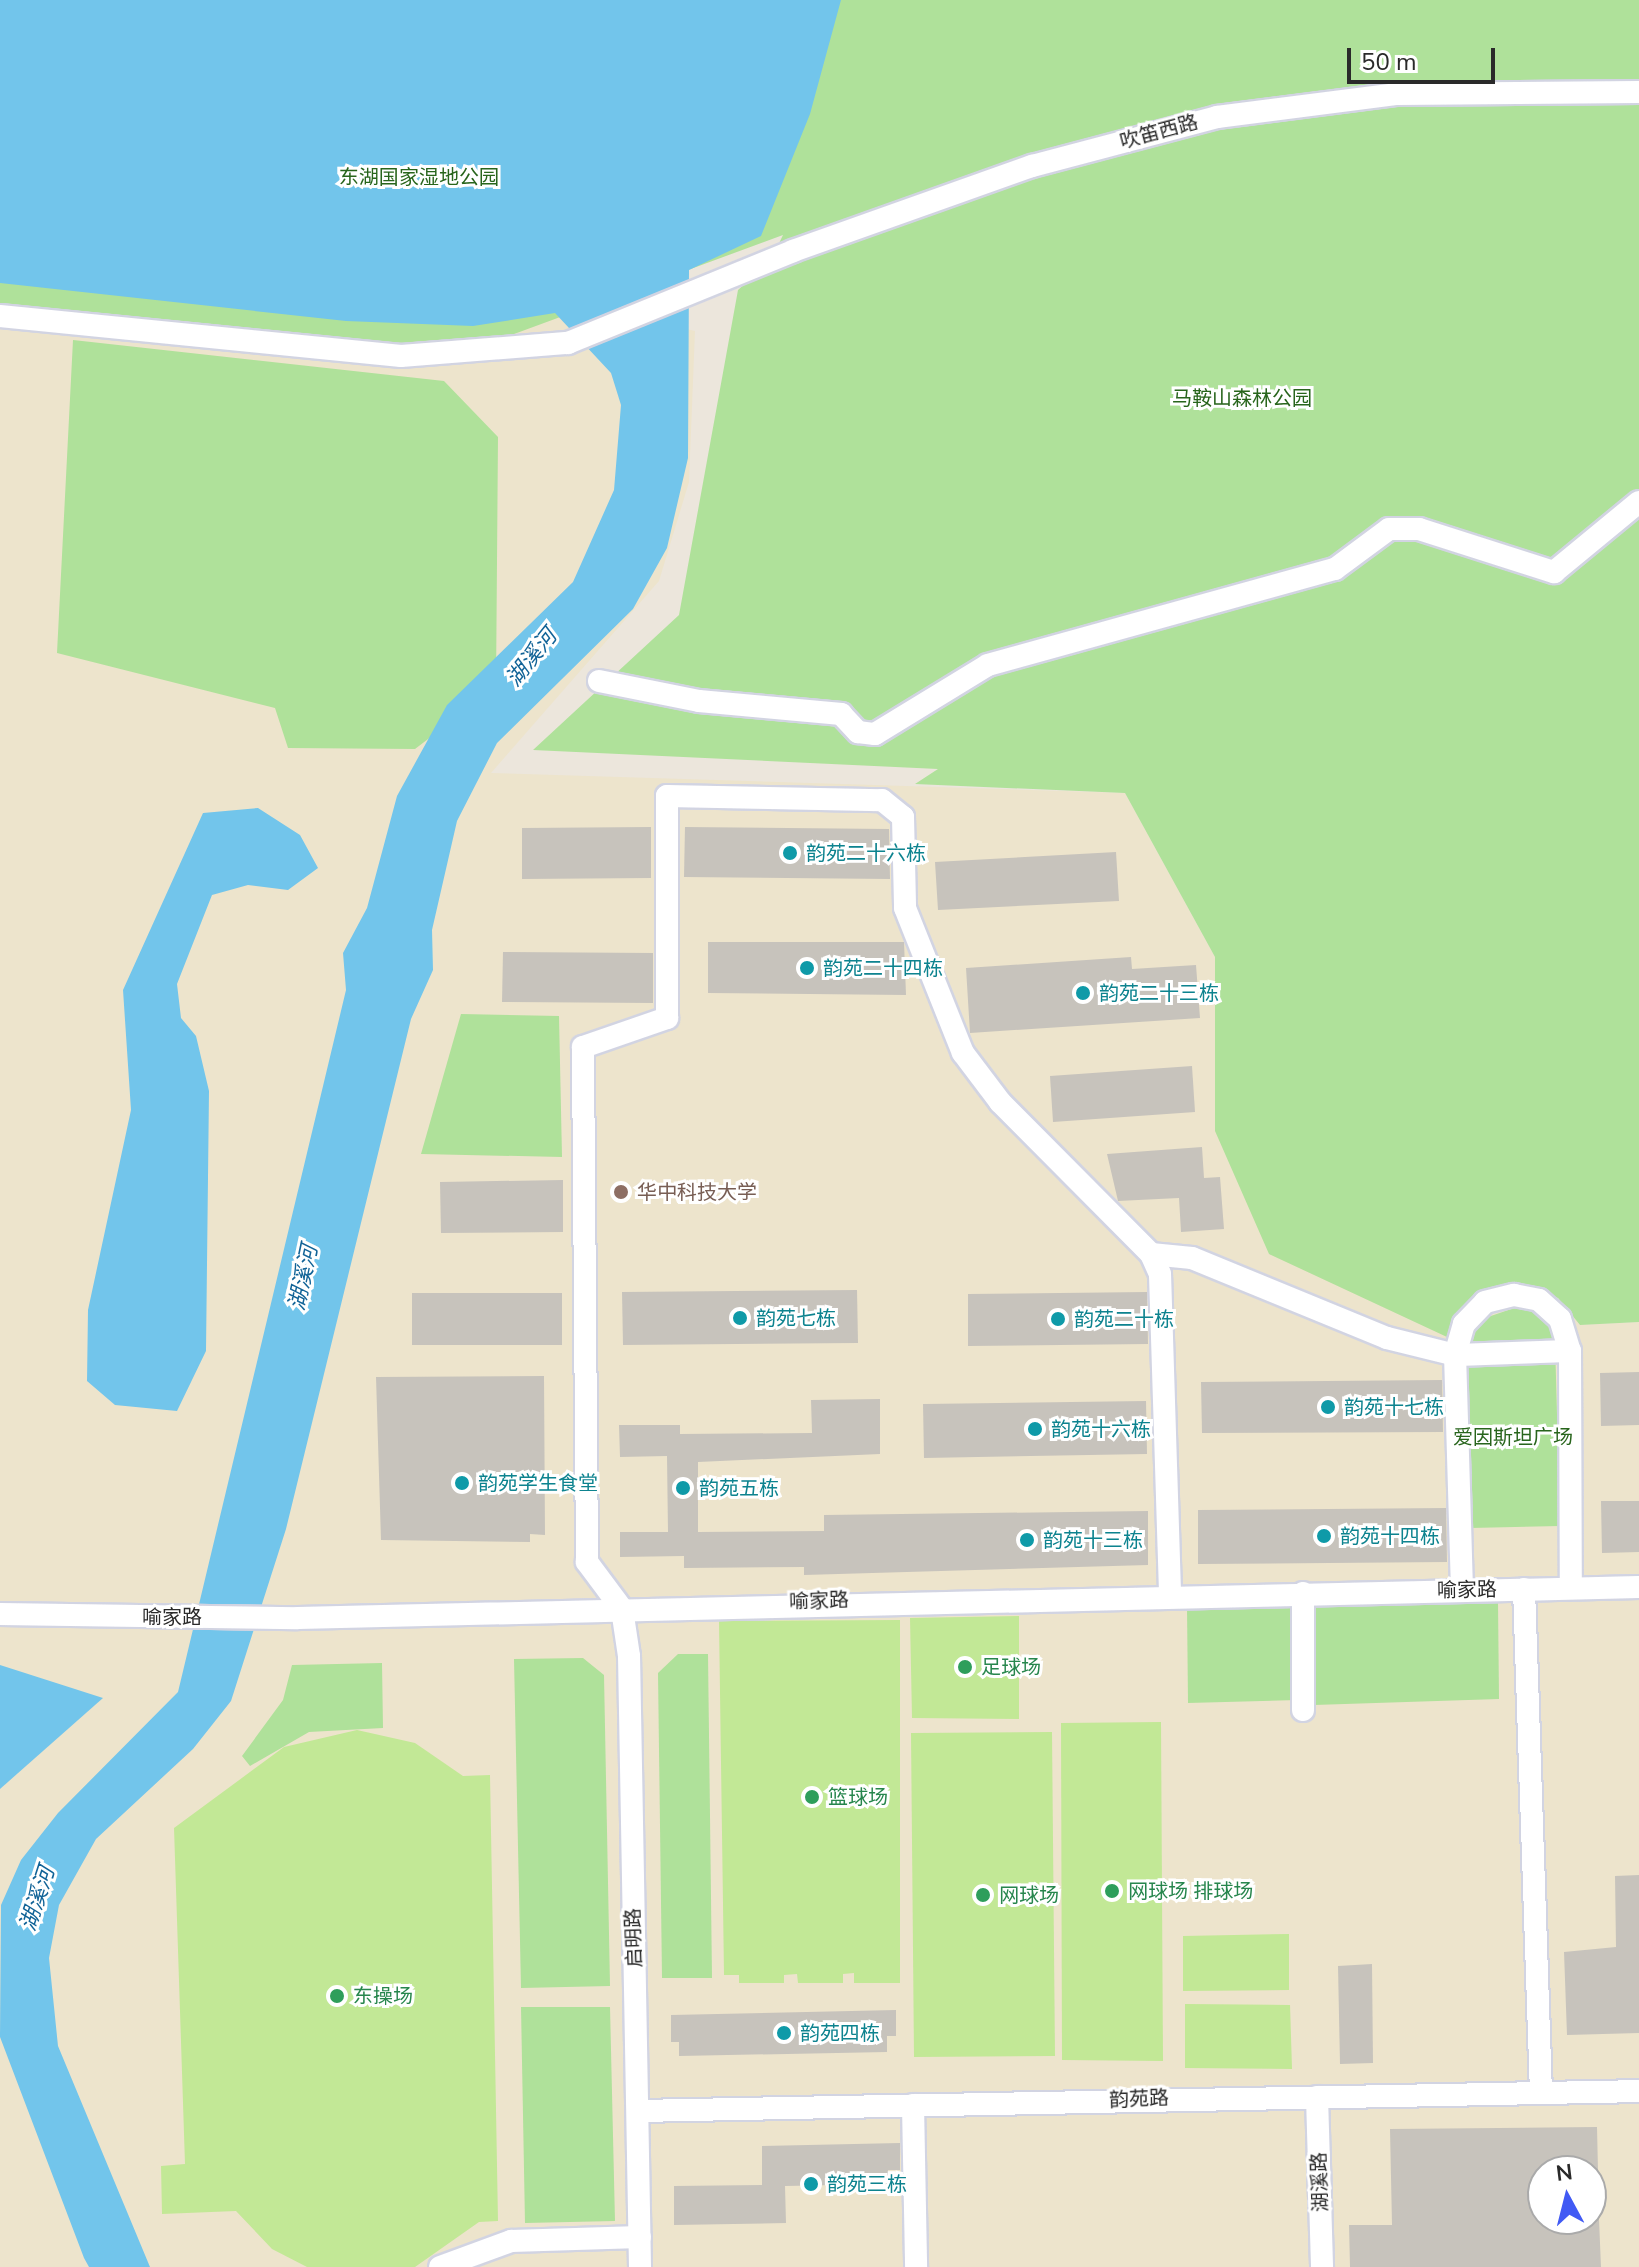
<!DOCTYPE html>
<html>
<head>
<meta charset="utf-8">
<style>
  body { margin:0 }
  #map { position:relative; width:1639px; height:2267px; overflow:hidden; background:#ece6dc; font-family:"Nunito Sans","Noto Sans SC",sans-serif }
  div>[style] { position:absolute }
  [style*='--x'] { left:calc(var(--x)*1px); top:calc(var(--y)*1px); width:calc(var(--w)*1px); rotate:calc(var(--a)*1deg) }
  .education>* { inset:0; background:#ede4cc }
  .green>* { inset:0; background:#afe19a }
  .pitch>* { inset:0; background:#c2e896 }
  .water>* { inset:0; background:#72c5eb }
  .building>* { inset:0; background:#c7c3bc }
  .roads { filter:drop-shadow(2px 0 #d2d4e2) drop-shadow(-2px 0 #d2d4e2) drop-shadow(0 2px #d2d4e2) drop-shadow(0 -2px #d2d4e2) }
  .street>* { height:22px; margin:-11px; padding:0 11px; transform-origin:11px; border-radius:11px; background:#fff }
  .dots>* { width:22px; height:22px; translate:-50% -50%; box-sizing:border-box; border:4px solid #fff; border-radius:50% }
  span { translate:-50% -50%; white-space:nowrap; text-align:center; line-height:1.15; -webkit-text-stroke:6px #fff; paint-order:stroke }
  .street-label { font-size:20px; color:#2a2a2a }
  .park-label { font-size:20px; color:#28651c }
  .culture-label { font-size:20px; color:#0d838f }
  .left { translate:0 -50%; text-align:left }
  .education-label { font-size:20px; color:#785e54 }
  .leisure-label { font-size:20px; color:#27864d }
  .water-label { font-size:22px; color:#116397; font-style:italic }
  .north { position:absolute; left:1527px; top:2155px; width:80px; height:80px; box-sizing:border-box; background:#fff; border:2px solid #aaa; border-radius:50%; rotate:353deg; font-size:22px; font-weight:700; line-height:32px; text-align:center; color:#2a2a2a }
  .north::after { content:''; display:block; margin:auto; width:28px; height:36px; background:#415af4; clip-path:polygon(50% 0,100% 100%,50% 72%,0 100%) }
  .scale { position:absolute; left:1347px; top:48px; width:148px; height:36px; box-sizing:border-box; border:4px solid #2a2a2a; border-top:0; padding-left:10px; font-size:24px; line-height:28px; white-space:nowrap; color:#2a2a2a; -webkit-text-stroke:6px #fff; paint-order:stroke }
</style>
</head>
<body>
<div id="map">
  <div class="education">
    <i style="clip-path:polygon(evenodd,0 0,590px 307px,695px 331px,689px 482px,659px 581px,491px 773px,1125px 793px,1215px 957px,1215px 1131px,1473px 1298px,1513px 1284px,1558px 1298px,1580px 1325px,1639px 1322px,1639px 2267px,0 2267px,0 0,1543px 2171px,1591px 2171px,1591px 2219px,1543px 2219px,1543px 2171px)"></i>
  </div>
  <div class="green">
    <i style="clip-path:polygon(0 0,1639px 0,1639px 1322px,1580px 1325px,1558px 1298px,1513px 1284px,1473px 1298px,1447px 1337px,1269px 1254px,1215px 1131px,1215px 957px,1125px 793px,915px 784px,938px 769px,533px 750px,679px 615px,738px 290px,771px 260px,783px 235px,449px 358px,0 319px)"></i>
    <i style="clip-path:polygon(73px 340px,444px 381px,498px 437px,496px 687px,415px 749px,288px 748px,275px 708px,57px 653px)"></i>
    <i style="clip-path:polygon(461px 1014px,559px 1016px,562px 1157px,421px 1154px)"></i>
    <i style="clip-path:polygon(1526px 1304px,1549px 1320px,1555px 1341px,1560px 1526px,1470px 1528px,1466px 1348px,1482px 1319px)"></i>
    <i style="clip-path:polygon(1498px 1602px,1499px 1699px,1314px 1705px,1313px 1607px)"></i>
    <i style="clip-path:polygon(1297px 1603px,1297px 1700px,1188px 1703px,1187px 1606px)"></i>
    <i style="clip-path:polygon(678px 1654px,708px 1654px,712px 1978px,662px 1978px,658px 1673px)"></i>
    <i style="clip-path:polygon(583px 1658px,604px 1675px,610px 1986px,521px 1988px,514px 1659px)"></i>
    <i style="clip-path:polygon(382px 1663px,383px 1728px,309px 1732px,250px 1766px,242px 1756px,283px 1700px,292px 1665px)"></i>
    <i style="clip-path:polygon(610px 2007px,615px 2221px,525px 2223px,521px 2007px)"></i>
  </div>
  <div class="pitch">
    <i style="clip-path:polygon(1019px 1616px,1019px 1719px,912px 1718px,910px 1618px)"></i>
    <i style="clip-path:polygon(900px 1620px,900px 1983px,854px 1983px,854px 1973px,843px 1974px,843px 1983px,798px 1983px,797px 1974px,784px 1975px,784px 1983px,739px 1983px,739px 1975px,724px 1975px,719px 1621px)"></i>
    <i style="clip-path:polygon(1161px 1722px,1163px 2061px,1062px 2060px,1061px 1723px)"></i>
    <i style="clip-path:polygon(357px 1730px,415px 1743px,463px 1776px,490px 1775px,498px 2221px,479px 2222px,415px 2267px,307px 2267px,272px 2249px,236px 2211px,162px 2214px,161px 2166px,185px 2164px,174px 1828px,284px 1747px)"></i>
    <i style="clip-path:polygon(1052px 1732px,1055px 2056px,914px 2057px,911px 1733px)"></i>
    <i style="clip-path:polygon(1289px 1934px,1289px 1990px,1183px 1991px,1183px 1936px)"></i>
    <i style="clip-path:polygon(1185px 2004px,1290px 2005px,1292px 2069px,1185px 2068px)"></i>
  </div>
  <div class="water">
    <i style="clip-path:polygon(0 0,841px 0,810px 114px,761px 236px,689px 270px,688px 458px,667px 548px,633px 609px,497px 743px,457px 821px,432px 930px,433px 970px,411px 1019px,286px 1529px,231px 1701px,193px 1749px,96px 1839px,59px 1905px,49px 1958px,58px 2046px,150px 2267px,89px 2267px,84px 2258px,0 2037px,1px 1905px,21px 1860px,58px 1813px,178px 1692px,346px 990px,343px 953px,367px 908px,397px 796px,447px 705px,573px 582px,614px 490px,621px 405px,611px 373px,555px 313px,473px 326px,346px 321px,0 283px)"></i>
    <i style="clip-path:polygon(258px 808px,300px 835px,318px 868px,288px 890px,248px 885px,212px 895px,177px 984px,181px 1018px,196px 1036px,209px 1091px,206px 1351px,177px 1411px,115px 1405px,87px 1381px,88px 1310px,131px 1110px,123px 990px,203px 813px)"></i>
    <i style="clip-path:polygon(0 1665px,103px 1698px,0 1789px)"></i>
  </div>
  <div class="building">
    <i style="clip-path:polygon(651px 827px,651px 878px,522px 879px,522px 828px)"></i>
    <i style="clip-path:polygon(685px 827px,889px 829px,890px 879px,684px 877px)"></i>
    <i style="clip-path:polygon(1116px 852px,1119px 901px,938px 910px,935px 862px)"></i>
    <i style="clip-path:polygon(708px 942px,904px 942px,906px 995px,708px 993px)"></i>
    <i style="clip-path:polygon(503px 952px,653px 953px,653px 1003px,502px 1002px)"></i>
    <i style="clip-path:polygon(1131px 957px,1132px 969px,1196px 965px,1200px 1018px,970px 1033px,966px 968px)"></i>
    <i style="clip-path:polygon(1192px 1066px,1195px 1112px,1053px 1122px,1050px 1076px)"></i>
    <i style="clip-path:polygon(1202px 1147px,1204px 1178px,1220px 1177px,1224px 1229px,1181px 1232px,1179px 1198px,1118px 1201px,1107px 1154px)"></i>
    <i style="clip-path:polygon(563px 1180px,563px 1232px,441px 1233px,440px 1182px)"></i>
    <i style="clip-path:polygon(857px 1290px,858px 1343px,623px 1345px,622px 1292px)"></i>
    <i style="clip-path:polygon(1147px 1292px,1148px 1344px,968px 1346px,968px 1294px)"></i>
    <i style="clip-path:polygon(412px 1293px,562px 1293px,562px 1345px,412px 1345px)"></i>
    <i style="clip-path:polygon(1639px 1372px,1639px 1425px,1601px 1426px,1600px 1373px)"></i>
    <i style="clip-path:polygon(544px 1376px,545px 1535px,530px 1534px,530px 1542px,381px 1540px,376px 1377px)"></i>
    <i style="clip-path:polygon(1442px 1380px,1443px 1432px,1202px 1433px,1201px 1382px)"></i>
    <i style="clip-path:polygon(880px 1399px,880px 1454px,698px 1462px,698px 1532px,824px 1531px,824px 1515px,1148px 1511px,1148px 1565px,804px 1575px,804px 1567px,684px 1568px,684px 1556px,620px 1557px,620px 1532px,668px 1532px,667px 1456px,620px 1457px,619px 1425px,680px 1425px,680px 1434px,812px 1433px,811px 1400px)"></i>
    <i style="clip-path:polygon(1146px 1401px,1147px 1454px,924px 1458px,923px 1404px)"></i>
    <i style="clip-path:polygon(1601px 1501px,1639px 1501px,1639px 1552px,1602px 1553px)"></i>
    <i style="clip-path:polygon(1446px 1508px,1447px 1562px,1198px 1564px,1198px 1510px)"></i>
    <i style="clip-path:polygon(1639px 1875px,1639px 2033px,1567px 2035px,1564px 1952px,1616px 1947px,1615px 1876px)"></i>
    <i style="clip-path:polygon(1372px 1964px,1373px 2063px,1340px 2064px,1338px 1966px)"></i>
    <i style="clip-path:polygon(896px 2010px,896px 2036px,887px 2036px,887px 2052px,679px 2056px,679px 2042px,671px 2042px,671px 2015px)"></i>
    <i style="clip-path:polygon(1597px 2127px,1598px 2171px,1543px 2171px,1543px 2219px,1599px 2219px,1601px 2267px,1350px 2267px,1349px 2225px,1392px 2225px,1390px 2129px)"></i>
    <i style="clip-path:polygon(900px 2143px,900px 2170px,888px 2170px,889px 2184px,785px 2186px,786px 2223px,674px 2225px,674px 2186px,762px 2185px,762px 2146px)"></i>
  </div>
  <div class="roads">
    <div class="street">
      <i style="--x:0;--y:316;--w:403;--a:5.7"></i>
      <i style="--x:401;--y:356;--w:168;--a:-4.5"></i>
      <i style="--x:568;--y:343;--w:243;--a:-22.2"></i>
      <i style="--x:793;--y:251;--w:254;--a:-19.6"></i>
      <i style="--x:1032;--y:166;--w:191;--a:-14.8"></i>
      <i style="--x:1217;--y:117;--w:180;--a:-7.3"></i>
      <i style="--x:1396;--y:94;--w:243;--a:-0.5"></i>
      <i style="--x:599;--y:681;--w:102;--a:11.3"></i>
      <i style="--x:699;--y:701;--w:143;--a:5.2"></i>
      <i style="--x:841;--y:714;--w:25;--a:47"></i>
      <i style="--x:858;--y:732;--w:17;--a:7"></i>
      <i style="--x:875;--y:734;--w:132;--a:-31.4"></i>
      <i style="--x:988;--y:665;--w:360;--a:-15.5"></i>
      <i style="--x:1335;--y:569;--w:67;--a:-36.5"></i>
      <i style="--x:1389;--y:529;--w:30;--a:0"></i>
      <i style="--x:1419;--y:529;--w:142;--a:17.7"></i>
      <i style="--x:1554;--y:572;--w:110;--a:-39.5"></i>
      <i style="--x:1151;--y:1254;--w:41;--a:5.6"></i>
      <i style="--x:1192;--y:1258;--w:211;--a:22.3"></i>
      <i style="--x:1387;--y:1338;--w:70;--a:14"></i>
      <i style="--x:1455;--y:1355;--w:115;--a:-2"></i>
      <i style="--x:1524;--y:1589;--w:504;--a:88.07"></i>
      <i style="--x:1462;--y:1590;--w:235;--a:-91.7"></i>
      <i style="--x:1455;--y:1355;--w:32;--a:-74"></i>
      <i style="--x:1464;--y:1324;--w:30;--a:-46"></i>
      <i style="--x:1485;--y:1302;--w:30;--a:-14"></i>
      <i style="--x:1514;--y:1295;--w:25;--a:11"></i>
      <i style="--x:1539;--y:1300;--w:28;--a:42"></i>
      <i style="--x:1560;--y:1319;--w:34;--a:73"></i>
      <i style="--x:1570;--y:1351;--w:237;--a:89.8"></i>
      <i style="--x:0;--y:1614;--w:298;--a:0.8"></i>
      <i style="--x:298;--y:1618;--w:1341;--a:-1.32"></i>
      <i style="--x:1303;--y:1710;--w:117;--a:-90"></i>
      <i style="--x:1317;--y:2097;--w:170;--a:88.3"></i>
      <i style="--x:913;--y:2105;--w:162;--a:88.9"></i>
      <i style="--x:638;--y:2111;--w:1001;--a:-1.14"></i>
      <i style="--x:440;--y:2267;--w:76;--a:-20.1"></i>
      <i style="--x:511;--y:2241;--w:129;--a:-1.8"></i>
      <i style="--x:640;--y:2267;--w:611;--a:-91.03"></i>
      <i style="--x:629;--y:1656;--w:48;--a:-98.5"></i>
      <i style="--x:622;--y:1609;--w:59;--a:-126.7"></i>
      <i style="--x:587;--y:1562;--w:515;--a:-90.45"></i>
      <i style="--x:583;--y:1047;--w:89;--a:-19"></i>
      <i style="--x:667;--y:1018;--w:222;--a:-90"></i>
      <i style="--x:667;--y:796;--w:215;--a:1.1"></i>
      <i style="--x:882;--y:800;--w:27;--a:39"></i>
      <i style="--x:903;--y:817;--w:91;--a:88.7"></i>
      <i style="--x:905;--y:908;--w:156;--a:68.2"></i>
      <i style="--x:963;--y:1053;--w:61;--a:52.9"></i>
      <i style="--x:1000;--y:1102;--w:214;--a:45.2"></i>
      <i style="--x:1151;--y:1254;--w:22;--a:66"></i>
      <i style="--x:1160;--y:1274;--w:319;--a:88.2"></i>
    </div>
  </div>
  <div class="dots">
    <i style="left:790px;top:853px;background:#0f9aa8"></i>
    <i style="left:807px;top:968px;background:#0f9aa8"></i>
    <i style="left:1083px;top:993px;background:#0f9aa8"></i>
    <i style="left:621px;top:1192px;background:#8d6e63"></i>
    <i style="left:740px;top:1318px;background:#0f9aa8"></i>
    <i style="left:1058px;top:1319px;background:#0f9aa8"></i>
    <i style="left:1328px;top:1407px;background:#0f9aa8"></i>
    <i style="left:1035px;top:1429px;background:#0f9aa8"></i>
    <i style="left:462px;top:1483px;background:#0f9aa8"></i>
    <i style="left:683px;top:1488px;background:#0f9aa8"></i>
    <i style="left:1324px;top:1536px;background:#0f9aa8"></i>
    <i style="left:1027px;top:1540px;background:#0f9aa8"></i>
    <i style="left:965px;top:1667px;background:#2e9e5b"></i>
    <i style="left:812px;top:1797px;background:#2e9e5b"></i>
    <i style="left:1112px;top:1891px;background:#2e9e5b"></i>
    <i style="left:983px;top:1895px;background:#2e9e5b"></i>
    <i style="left:337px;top:1996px;background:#2e9e5b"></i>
    <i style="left:784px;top:2033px;background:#0f9aa8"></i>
    <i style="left:811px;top:2184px;background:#0f9aa8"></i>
  </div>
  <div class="street-label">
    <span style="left:1159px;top:132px;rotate:-15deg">吹笛西路</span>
    <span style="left:1467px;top:1590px;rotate:-1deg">喻家路</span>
    <span style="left:819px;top:1601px;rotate:-2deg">喻家路</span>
    <span style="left:172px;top:1617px">喻家路</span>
    <span style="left:634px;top:1938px;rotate:-92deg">启明路</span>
    <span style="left:1139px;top:2099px;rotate:-2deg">韵苑路</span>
    <span style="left:1320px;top:2182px;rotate:-92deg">湖溪路</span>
  </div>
  <div class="park-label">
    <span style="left:419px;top:177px">东湖国家湿地公园</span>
    <span style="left:1242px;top:398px">马鞍山森林公园</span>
    <span style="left:1513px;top:1437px">爱因斯坦广场</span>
  </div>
  <div class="culture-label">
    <span class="left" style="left:806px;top:853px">韵苑二十六栋</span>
    <span class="left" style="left:823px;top:968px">韵苑二十四栋</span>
    <span class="left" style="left:1099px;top:993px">韵苑二十三栋</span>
    <span class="left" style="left:756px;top:1318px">韵苑七栋</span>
    <span class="left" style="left:1074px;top:1319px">韵苑二十栋</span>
    <span class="left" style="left:1344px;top:1407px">韵苑十七栋</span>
    <span class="left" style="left:1051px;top:1429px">韵苑十六栋</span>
    <span class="left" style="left:478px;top:1483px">韵苑学生食堂</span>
    <span class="left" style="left:699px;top:1488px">韵苑五栋</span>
    <span class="left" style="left:1340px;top:1536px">韵苑十四栋</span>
    <span class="left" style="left:1043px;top:1540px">韵苑十三栋</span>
    <span class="left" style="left:800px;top:2033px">韵苑四栋</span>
    <span class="left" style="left:827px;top:2184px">韵苑三栋</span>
  </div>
  <div class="education-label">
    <span class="left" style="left:637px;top:1192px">华中科技大学</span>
  </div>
  <div class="leisure-label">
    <span class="left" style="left:981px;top:1667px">足球场</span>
    <span class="left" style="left:828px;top:1797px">篮球场</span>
    <span class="left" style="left:1128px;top:1891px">网球场 排球场</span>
    <span class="left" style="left:999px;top:1895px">网球场</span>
    <span class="left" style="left:353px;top:1996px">东操场</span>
  </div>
  <div class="water-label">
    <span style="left:532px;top:658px;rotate:-51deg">湖溪河</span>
    <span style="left:304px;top:1278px;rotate:-78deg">湖溪河</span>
    <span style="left:38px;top:1899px;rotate:-72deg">湖溪河</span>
  </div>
  <div class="north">N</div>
  <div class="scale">50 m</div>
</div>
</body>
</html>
